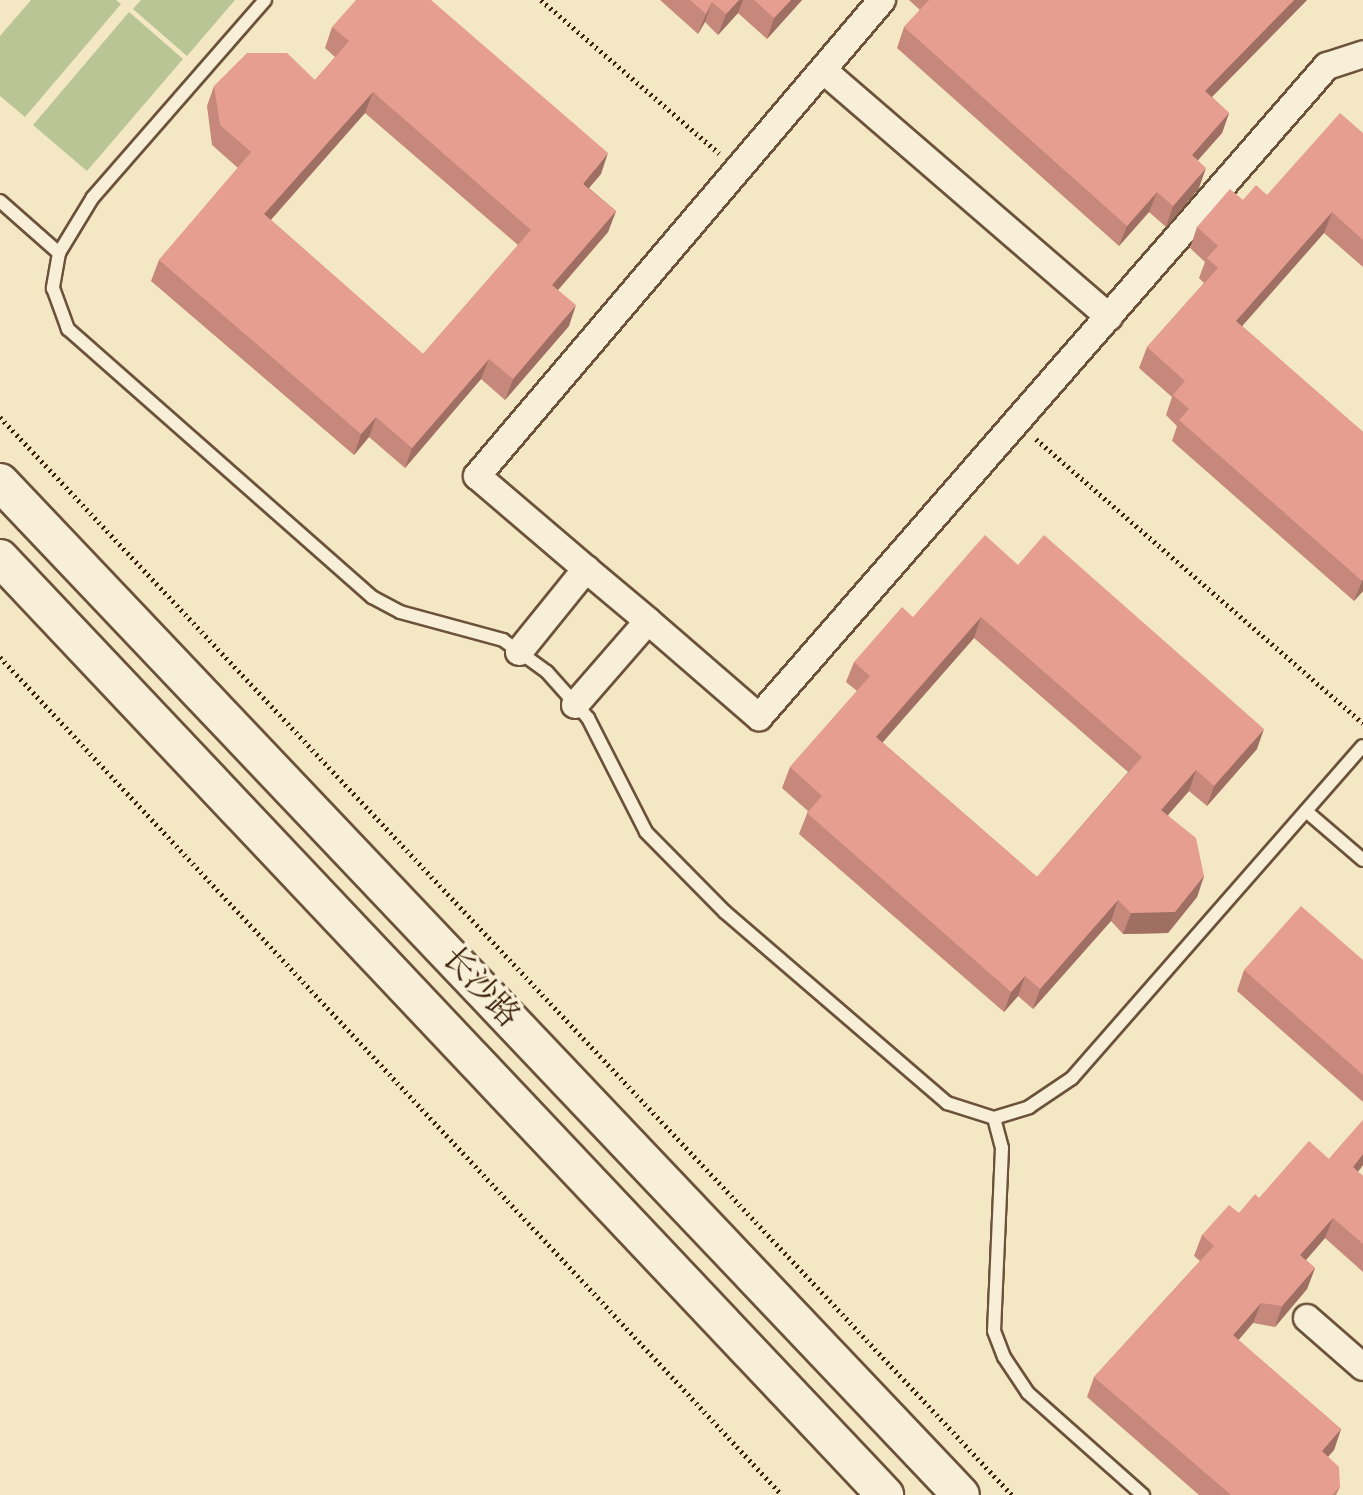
<!DOCTYPE html>
<html>
<head>
<meta charset="utf-8">
<style>
  body { margin:0 }
  #map { position:relative; width:1363px; height:1495px; overflow:hidden; background:#f4e7c4; font-family:"IM FELL DW Pica","Noto Serif SC",serif }
  div>[style] { position:absolute }
  [style*='--x'] { left:calc(var(--x)*1px); top:calc(var(--y)*1px); width:calc(var(--w)*1px); rotate:calc(var(--a)*1deg) }
  .green>* { inset:0; background:#bac595 }
  .path>* { height:5px; margin-top:-2.5px; transform-origin:0; background:repeating-linear-gradient(90deg,#3e210c 0 2px,transparent 0 6px) }
  .roads { filter:drop-shadow(2px 0 #6c523a) drop-shadow(-2px 0 #6c523a) drop-shadow(0 2px #6c523a) drop-shadow(0 -2px #6c523a) }
  .lane>* { height:12px; margin:-6px; padding:0 6px; transform-origin:6px; border-radius:6px; background:#f8efd9 }
  .street>* { height:26px; margin:-13px; padding:0 13px; transform-origin:13px; border-radius:13px; background:#f8efd9 }
  .secondary>* { height:36px; margin:-18px; padding:0 18px; transform-origin:18px; border-radius:18px; background:#f8efd9 }
  .wall>* { inset:0; background:#c5887b }
  .shaded-wall>* { inset:0; background:#a06f64 }
  .building>* { inset:0; background:#e59e8f }
  span { translate:-50% -50%; white-space:nowrap; text-align:center; line-height:1.15; -webkit-text-stroke:7px #f8efd9; paint-order:stroke }
  .street-label { font-size:32px; color:#3e210c }
</style>
</head>
<body>
<div id="map">
  <div class="green">
    <i style="clip-path:polygon(31px 0,116px 0,121px 4px,25px 117px,0 96px,0 36px)"></i>
    <i style="clip-path:polygon(141px 0,235px 0,187px 56px,133px 9px)"></i>
    <i style="clip-path:polygon(129px 12px,183px 59px,87px 171px,33px 125px)"></i>
  </div>
  <div class="path">
    <i style="--x:541;--y:0;--w:235;--a:40.7"></i>
    <i style="--x:0;--y:417;--w:1479;--a:46.81"></i>
    <i style="--x:1036;--y:439;--w:433;--a:41"></i>
    <i style="--x:0;--y:657;--w:1146;--a:46.98"></i>
  </div>
  <div class="roads">
    <div class="lane">
      <i style="--x:265;--y:0;--w:262;--a:131.1"></i>
      <i style="--x:93;--y:197;--w:66;--a:121.3"></i>
      <i style="--x:59;--y:253;--w:36;--a:100"></i>
      <i style="--x:53;--y:288;--w:44;--a:69.9"></i>
      <i style="--x:68;--y:329;--w:405;--a:41.4"></i>
      <i style="--x:372;--y:597;--w:32;--a:28"></i>
      <i style="--x:400;--y:612;--w:107;--a:15.2"></i>
      <i style="--x:503;--y:640;--w:54;--a:36"></i>
      <i style="--x:547;--y:672;--w:62;--a:48.3"></i>
      <i style="--x:588;--y:718;--w:128;--a:63"></i>
      <i style="--x:646;--y:832;--w:112;--a:45.4"></i>
      <i style="--x:725;--y:912;--w:293;--a:40.7"></i>
      <i style="--x:947;--y:1103;--w:49;--a:17.7"></i>
      <i style="--x:994;--y:1118;--w:37;--a:-17"></i>
      <i style="--x:1029;--y:1107;--w:52;--a:-34"></i>
      <i style="--x:1072;--y:1078;--w:441;--a:-48.8"></i>
      <i style="--x:0;--y:201;--w:79;--a:41.4"></i>
      <i style="--x:1306;--y:811;--w:75;--a:40.7"></i>
      <i style="--x:994;--y:1118;--w:31;--a:75"></i>
      <i style="--x:1002;--y:1148;--w:183;--a:92.5"></i>
      <i style="--x:994;--y:1331;--w:28;--a:69"></i>
      <i style="--x:1004;--y:1357;--w:43;--a:56.3"></i>
      <i style="--x:1028;--y:1393;--w:154;--a:41.6"></i>
    </div>
    <div class="street">
      <i style="--x:823;--y:70;--w:378;--a:40.8"></i>
      <i style="--x:586;--y:569;--w:81;--a:40"></i>
      <i style="--x:519;--y:652;--w:107;--a:-51.1"></i>
      <i style="--x:586;--y:569;--w:143;--a:-139.5"></i>
      <i style="--x:477;--y:476;--w:625;--a:-49.61"></i>
      <i style="--x:575;--y:705;--w:111;--a:-49"></i>
      <i style="--x:648;--y:621;--w:147;--a:40.9"></i>
      <i style="--x:759;--y:717;--w:864;--a:-48.9"></i>
      <i style="--x:1327;--y:66;--w:38;--a:-18"></i>
      <i style="--x:1307;--y:1318;--w:74;--a:41.2"></i>
    </div>
    <div class="secondary">
      <i style="--x:0;--y:482;--w:1396;--a:46.51"></i>
      <i style="--x:0;--y:558;--w:1289;--a:46.63"></i>
    </div>
  </div>
  <div class="wall">
    <i style="clip-path:polygon(660px 0,802px 0,767px 39px,738px 13px,718px 35px,705px 22px,698px 34px)"></i>
    <i style="clip-path:polygon(909px 0,1307px 0,1212px 97px,1229px 113px,1222px 133px,1198px 160px,1199px 188px,1166px 227px,1149px 212px,1119px 246px,897px 48px,904px 27px,920px 10px)"></i>
    <i style="clip-path:polygon(evenodd,332px 27px,601px 174px,589px 188px,616px 211px,608px 232px,558px 290px,569px 326px,505px 400px,481px 379px,405px 468px,369px 437px,354px 455px,151px 281px,159px 260px,238px 168px,212px 145px,207px 106px,214px 86px,315px 80px,335px 57px,325px 48px,332px 27px,365px 113px,518px 245px,423px 354px,271px 220px,365px 113px)"></i>
    <i style="clip-path:polygon(1363px 133px,1363px 267px,1324px 233px,1242px 326px,1363px 432px,1363px 591px,1354px 601px,1172px 441px,1177px 426px,1166px 415px,1172px 397px,1139px 368px,1147px 347px,1204px 283px,1199px 278px,1205px 262px,1190px 248px,1197px 227px,1243px 200px,1267px 195px)"></i>
    <i style="clip-path:polygon(evenodd,1018px 565px,1257px 749px,1207px 806px,1189px 791px,1168px 815px,1204px 876px,1197px 897px,1168px 933px,1123px 934px,1111px 921px,1033px 1009px,1018px 996px,1004px 1012px,799px 834px,808px 811px,782px 788px,790px 767px,857px 691px,846px 682px,854px 662px,913px 617px,1018px 565px,974px 638px,1128px 772px,1037px 877px,882px 742px,974px 638px)"></i>
    <i style="clip-path:polygon(1363px 960px,1363px 1102px,1237px 991px,1244px 970px)"></i>
    <i style="clip-path:polygon(1363px 1120px,1363px 1165px,1358px 1172px,1363px 1176px,1363px 1272px,1325px 1238px,1306px 1260px,1315px 1268px,1307px 1289px,1275px 1327px,1253px 1323px,1238px 1340px,1341px 1429px,1334px 1450px,1328px 1457px,1340px 1487px,1336px 1495px,1199px 1495px,1087px 1397px,1094px 1377px,1200px 1261px,1194px 1256px,1202px 1235px,1239px 1213px,1259px 1198px,1329px 1159px)"></i>
  </div>
  <div class="shaded-wall">
    <i style="clip-path:polygon(739px 0,743px 0,738px 13px,718px 35px,726px 14px)"></i>
    <i style="clip-path:polygon(791px 0,802px 0,767px 39px,774px 18px)"></i>
    <i style="clip-path:polygon(1294px 0,1307px 0,1197px 112px,1205px 91px)"></i>
    <i style="clip-path:polygon(712px 2px,705px 22px,698px 34px,706px 14px)"></i>
    <i style="clip-path:polygon(373px 92px,365px 113px,257px 235px,264px 214px)"></i>
    <i style="clip-path:polygon(1229px 113px,1222px 133px,1184px 176px,1192px 155px)"></i>
    <i style="clip-path:polygon(608px 153px,601px 174px,575px 204px,583px 184px)"></i>
    <i style="clip-path:polygon(1206px 168px,1199px 188px,1166px 227px,1173px 206px)"></i>
    <i style="clip-path:polygon(1157px 192px,1149px 212px,1119px 246px,1127px 226px)"></i>
    <i style="clip-path:polygon(616px 211px,608px 232px,545px 305px,552px 285px)"></i>
    <i style="clip-path:polygon(1332px 212px,1324px 233px,1229px 341px,1236px 321px)"></i>
    <i style="clip-path:polygon(576px 305px,569px 326px,505px 400px,513px 379px)"></i>
    <i style="clip-path:polygon(489px 359px,481px 379px,405px 468px,412px 448px)"></i>
    <i style="clip-path:polygon(376px 417px,369px 437px,354px 455px,361px 434px)"></i>
    <i style="clip-path:polygon(1363px 579px,1363px 591px,1354px 601px,1362px 581px)"></i>
    <i style="clip-path:polygon(981px 617px,974px 638px,869px 758px,876px 737px)"></i>
    <i style="clip-path:polygon(1264px 729px,1257px 749px,1207px 806px,1214px 786px)"></i>
    <i style="clip-path:polygon(1196px 770px,1189px 791px,1154px 831px,1161px 810px)"></i>
    <i style="clip-path:polygon(1204px 876px,1197px 897px,1168px 933px,1123px 934px,1131px 913px)"></i>
    <i style="clip-path:polygon(1118px 900px,1111px 921px,1033px 1009px,1040px 989px)"></i>
    <i style="clip-path:polygon(1025px 976px,1018px 996px,1004px 1012px,1011px 992px)"></i>
    <i style="clip-path:polygon(1363px 1154px,1363px 1165px,1345px 1187px,1353px 1167px)"></i>
    <i style="clip-path:polygon(1333px 1218px,1325px 1238px,1292px 1276px,1300px 1255px)"></i>
    <i style="clip-path:polygon(1315px 1268px,1307px 1289px,1275px 1327px,1282px 1306px)"></i>
    <i style="clip-path:polygon(1261px 1303px,1253px 1323px,1225px 1356px,1233px 1335px)"></i>
    <i style="clip-path:polygon(1341px 1429px,1334px 1450px,1314px 1472px,1322px 1451px)"></i>
  </div>
  <div class="building">
    <i style="clip-path:polygon(evenodd,356px 0,431px 0,608px 153px,583px 184px,616px 211px,552px 285px,576px 305px,513px 379px,489px 359px,412px 448px,376px 417px,361px 434px,159px 260px,251px 152px,220px 125px,214px 86px,247px 53px,287px 53px,315px 80px,349px 41px,332px 27px,356px 0,373px 92px,531px 230px,423px 354px,264px 214px,373px 92px)"></i>
    <i style="clip-path:polygon(690px 0,739px 0,726px 14px,712px 2px,706px 14px)"></i>
    <i style="clip-path:polygon(754px 0,791px 0,774px 18px)"></i>
    <i style="clip-path:polygon(929px 0,1294px 0,1205px 91px,1229px 113px,1192px 155px,1206px 168px,1173px 206px,1157px 192px,1127px 226px,904px 27px)"></i>
    <i style="clip-path:polygon(1340px 113px,1363px 133px,1363px 240px,1332px 212px,1236px 321px,1363px 432px,1363px 579px,1362px 581px,1179px 420px,1189px 409px,1173px 395px,1185px 381px,1147px 347px,1218px 268px,1207px 258px,1218px 246px,1197px 227px,1230px 189px,1243px 200px,1256px 185px,1267px 195px)"></i>
    <i style="clip-path:polygon(evenodd,985px 535px,1018px 565px,1044px 535px,1264px 729px,1214px 786px,1196px 770px,1161px 810px,1196px 838px,1204px 876px,1175px 912px,1131px 913px,1118px 900px,1040px 989px,1025px 976px,1011px 992px,807px 813px,822px 796px,790px 767px,870px 676px,854px 662px,902px 607px,913px 617px,985px 535px,981px 617px,1142px 757px,1037px 877px,876px 737px,981px 617px)"></i>
    <i style="clip-path:polygon(1301px 906px,1363px 960px,1363px 1075px,1244px 970px)"></i>
    <i style="clip-path:polygon(1363px 1120px,1363px 1154px,1353px 1167px,1363px 1176px,1363px 1244px,1333px 1218px,1300px 1255px,1315px 1268px,1282px 1306px,1261px 1303px,1233px 1335px,1341px 1429px,1322px 1451px,1339px 1467px,1340px 1487px,1332px 1495px,1231px 1495px,1094px 1377px,1214px 1246px,1202px 1235px,1229px 1205px,1239px 1213px,1255px 1194px,1259px 1198px,1309px 1141px,1329px 1159px)"></i>
  </div>
  <div class="street-label">
    <span style="left:480px;top:988px;rotate:47deg">长沙路</span>
  </div>
</div>
</body>
</html>
